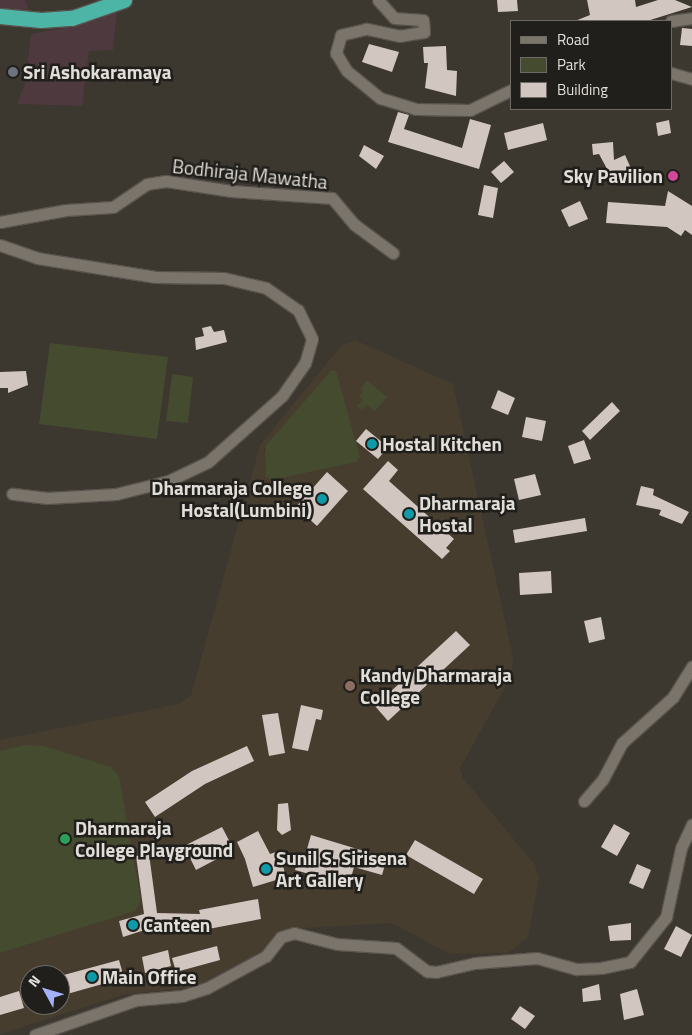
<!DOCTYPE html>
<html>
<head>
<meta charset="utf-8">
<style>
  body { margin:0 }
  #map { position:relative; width:692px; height:1035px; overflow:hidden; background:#3c372f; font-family:"Titillium Web",sans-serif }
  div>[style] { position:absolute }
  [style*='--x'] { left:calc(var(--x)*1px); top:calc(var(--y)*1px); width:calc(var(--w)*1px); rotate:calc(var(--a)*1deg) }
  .commercial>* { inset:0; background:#4d393e }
  .built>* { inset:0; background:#463d2f }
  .green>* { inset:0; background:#454b2f }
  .building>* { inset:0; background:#d2c6c0 }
  .roads { filter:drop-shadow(1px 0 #58534d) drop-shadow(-1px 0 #58534d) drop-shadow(0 1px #58534d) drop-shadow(0 -1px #58534d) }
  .street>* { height:11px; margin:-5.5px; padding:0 5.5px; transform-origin:5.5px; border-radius:5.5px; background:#7a746b }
  .highway>* { height:15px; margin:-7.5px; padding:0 7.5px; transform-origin:7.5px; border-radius:7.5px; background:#4db5a6 }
  .dots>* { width:14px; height:14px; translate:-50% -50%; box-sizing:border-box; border:2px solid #211f1b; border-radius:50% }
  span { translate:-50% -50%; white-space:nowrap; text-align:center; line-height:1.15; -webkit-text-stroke:5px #211f1b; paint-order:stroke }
  .poi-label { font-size:19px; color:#e1ddd8; font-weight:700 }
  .left { translate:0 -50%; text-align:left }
  .right { translate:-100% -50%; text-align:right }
  .street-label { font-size:19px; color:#e1ddd8 }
  .legend { position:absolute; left:510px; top:20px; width:162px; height:90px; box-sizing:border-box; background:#211f1b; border:1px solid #6e6b67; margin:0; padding:6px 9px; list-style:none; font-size:15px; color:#e1ddd8 }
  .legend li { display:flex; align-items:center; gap:10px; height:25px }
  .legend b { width:25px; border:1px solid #6e6b67 }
  .north { position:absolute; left:20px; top:965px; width:50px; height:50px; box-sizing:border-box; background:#211f1b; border:1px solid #6e6b67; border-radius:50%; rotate:309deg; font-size:14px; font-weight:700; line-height:20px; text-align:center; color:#e1ddd8 }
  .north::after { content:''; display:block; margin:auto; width:18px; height:22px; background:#a4b1fc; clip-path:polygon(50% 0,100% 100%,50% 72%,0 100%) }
</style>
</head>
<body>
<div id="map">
  <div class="commercial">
    <i style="clip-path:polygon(0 0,25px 0,29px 12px,0 9px)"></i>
    <i style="clip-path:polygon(117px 9px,113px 50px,89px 51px,82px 106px,17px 104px,25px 84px,31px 34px,73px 26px)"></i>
  </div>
  <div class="built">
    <i style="clip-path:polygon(evenodd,355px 340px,453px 384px,513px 657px,511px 677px,460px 768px,463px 778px,535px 865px,539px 878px,528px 937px,508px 953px,450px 954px,392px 923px,303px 928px,197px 987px,126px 994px,0 1034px,0 953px,134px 911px,141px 901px,24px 745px,0 751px,0 740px,179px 704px,191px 695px,260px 445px,341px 346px,355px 340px,331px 371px,263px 454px,265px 446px,331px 371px,355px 340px,30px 975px,60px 975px,60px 1005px,30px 1005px,30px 975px)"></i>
  </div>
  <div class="green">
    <i style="clip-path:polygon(50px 343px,168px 357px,157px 439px,39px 424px)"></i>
    <i style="clip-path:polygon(331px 371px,336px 371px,360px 457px,356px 462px,272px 480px,266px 477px,265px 446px)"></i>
    <i style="clip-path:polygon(172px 374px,193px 377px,188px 423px,166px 421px)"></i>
    <i style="clip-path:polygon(367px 380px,387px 397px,375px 411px,367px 405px,362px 410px,357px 406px,363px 400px,359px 397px,363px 392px,360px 389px)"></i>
    <i style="clip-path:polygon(24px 745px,44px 746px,111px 767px,119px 776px,141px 901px,135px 911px,0 953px,0 751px)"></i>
  </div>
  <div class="building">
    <i style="clip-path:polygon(497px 0,517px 0,518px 11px,498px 12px)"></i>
    <i style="clip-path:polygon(587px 0,635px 0,636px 7px,658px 0,675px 0,692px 7px,647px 21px,575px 21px,590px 15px)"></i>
    <i style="clip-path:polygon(682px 28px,692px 29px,692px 46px,680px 45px)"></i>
    <i style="clip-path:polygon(369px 44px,399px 52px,392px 72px,362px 62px)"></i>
    <i style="clip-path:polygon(446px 46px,447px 70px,457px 71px,456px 96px,425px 88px,428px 63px,424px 63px,423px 47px)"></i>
    <i style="clip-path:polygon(398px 112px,409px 115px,404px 129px,462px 148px,470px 119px,491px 125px,479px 169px,388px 142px)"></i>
    <i style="clip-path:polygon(669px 120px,671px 133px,658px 136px,656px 123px)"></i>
    <i style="clip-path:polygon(543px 123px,547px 140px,508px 150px,504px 133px)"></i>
    <i style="clip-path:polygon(613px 142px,614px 160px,625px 155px,633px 173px,614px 182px,599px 154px,593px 155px,592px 144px)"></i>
    <i style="clip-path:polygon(364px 145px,384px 156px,376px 169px,359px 156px)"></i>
    <i style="clip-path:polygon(504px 161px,514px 172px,501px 183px,491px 172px)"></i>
    <i style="clip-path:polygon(484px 185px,498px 188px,493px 218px,478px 215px)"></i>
    <i style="clip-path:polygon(668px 191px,692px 206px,692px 235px,685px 230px,681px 236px,667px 227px,606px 223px,608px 202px,665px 206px)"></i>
    <i style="clip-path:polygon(580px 201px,588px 219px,569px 227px,561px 210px)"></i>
    <i style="clip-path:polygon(211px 326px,214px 332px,224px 330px,227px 342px,196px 350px,195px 338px,204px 336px,202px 328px)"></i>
    <i style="clip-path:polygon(26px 371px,28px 385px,8px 393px,8px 388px,0 388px,0 372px)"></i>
    <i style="clip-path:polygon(498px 390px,515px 398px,508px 415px,491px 408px)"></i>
    <i style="clip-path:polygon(612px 402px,620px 411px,590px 440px,582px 431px)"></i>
    <i style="clip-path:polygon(526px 417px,546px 421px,542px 441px,522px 437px)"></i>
    <i style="clip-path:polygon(366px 429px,388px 447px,378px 459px,356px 441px)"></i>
    <i style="clip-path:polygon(584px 440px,591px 459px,574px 464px,568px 446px)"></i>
    <i style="clip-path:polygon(388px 461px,398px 470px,389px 481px,454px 539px,446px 548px,450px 551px,442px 559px,363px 489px)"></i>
    <i style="clip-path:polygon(327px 472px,348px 491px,317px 526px,296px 507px)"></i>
    <i style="clip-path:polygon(535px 474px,541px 495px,519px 500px,514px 479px)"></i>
    <i style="clip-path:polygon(641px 486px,654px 489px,653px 495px,689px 512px,682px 524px,659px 515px,661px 510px,636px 505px)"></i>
    <i style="clip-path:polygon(585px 518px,587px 531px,515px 543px,513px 530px)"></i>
    <i style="clip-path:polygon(551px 571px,552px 593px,520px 595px,519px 573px)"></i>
    <i style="clip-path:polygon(601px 617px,605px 639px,589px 643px,584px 621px)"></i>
    <i style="clip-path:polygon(456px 631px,470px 645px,388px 721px,375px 706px)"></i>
    <i style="clip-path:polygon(301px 705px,323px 710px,321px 720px,316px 719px,308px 751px,292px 748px)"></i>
    <i style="clip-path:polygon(278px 713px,285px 753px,269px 756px,262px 715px)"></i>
    <i style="clip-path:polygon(247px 746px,254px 761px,205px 784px,155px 817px,145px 802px,192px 771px)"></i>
    <i style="clip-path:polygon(288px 803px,291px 830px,282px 835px,277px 830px,278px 804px)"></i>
    <i style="clip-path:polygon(614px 824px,630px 833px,617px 856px,601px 847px)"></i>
    <i style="clip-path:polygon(222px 827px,234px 850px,196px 870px,184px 846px)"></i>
    <i style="clip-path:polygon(258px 831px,270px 854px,279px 851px,286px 877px,253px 887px,245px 859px,237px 842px)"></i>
    <i style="clip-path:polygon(311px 835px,387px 858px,382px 875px,354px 867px,349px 885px,295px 870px,299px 855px,305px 856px)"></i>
    <i style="clip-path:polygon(415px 840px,483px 879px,474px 894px,406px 855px)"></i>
    <i style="clip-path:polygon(149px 854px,157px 913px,200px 914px,199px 910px,258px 899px,261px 919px,203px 930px,154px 927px,123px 937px,119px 921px,144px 914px,136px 856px)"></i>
    <i style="clip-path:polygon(637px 864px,651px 870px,643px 889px,629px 883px)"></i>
    <i style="clip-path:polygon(631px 923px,631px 940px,610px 941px,608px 926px)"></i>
    <i style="clip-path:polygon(676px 926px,692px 935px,681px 957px,664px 949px)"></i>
    <i style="clip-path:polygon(217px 946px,220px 960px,176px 972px,172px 958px)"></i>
    <i style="clip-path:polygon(168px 950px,171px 966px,145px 973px,142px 957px)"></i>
    <i style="clip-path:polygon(119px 960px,124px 978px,60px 996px,60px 976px)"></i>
    <i style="clip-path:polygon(599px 984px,601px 1000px,583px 1002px,582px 989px)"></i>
    <i style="clip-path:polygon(637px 989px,644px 1015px,624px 1020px,620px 994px)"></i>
    <i style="clip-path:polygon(19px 991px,24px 1008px,0 1015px,0 997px)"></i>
    <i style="clip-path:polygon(520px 1006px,535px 1016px,525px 1029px,511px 1019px)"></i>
  </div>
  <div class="roads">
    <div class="street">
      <i style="--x:378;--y:0;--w:24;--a:48"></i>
      <i style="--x:394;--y:18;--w:29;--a:4"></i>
      <i style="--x:423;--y:20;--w:12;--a:85"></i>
      <i style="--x:424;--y:32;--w:24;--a:171"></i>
      <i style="--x:400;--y:36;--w:35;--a:-168"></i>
      <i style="--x:366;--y:29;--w:26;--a:167"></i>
      <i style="--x:341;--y:35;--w:19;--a:106"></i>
      <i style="--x:336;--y:53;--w:21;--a:59"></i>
      <i style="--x:347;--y:71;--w:43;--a:39.3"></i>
      <i style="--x:380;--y:98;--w:37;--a:17"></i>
      <i style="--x:415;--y:109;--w:55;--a:1"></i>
      <i style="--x:470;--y:110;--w:46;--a:-26"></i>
      <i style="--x:671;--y:21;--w:21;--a:-8"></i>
      <i style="--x:671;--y:73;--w:22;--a:16"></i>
      <i style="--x:0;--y:222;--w:67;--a:-10.3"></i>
      <i style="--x:66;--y:210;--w:47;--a:-3.7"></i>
      <i style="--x:113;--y:207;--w:41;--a:-34.1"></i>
      <i style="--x:147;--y:184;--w:19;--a:-9"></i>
      <i style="--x:166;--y:181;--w:66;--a:8.7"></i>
      <i style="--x:231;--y:191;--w:101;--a:4"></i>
      <i style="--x:332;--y:198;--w:35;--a:50"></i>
      <i style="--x:355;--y:225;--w:47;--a:36.4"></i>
      <i style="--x:0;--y:245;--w:39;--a:19"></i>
      <i style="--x:37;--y:258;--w:120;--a:9.1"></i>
      <i style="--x:155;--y:277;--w:69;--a:0.8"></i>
      <i style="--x:224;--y:278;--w:43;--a:13.4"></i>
      <i style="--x:266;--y:288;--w:39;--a:35"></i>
      <i style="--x:298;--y:310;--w:32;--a:64"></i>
      <i style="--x:312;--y:339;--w:25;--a:106"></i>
      <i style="--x:305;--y:363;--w:40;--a:124.9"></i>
      <i style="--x:282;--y:396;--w:99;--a:138.3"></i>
      <i style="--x:208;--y:462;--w:44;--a:154.6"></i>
      <i style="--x:168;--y:481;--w:54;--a:166"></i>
      <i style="--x:116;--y:494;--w:69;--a:176.7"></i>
      <i style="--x:47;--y:498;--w:35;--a:-173"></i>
      <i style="--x:584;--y:801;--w:29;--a:-49"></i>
      <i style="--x:603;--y:779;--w:41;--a:-62.2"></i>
      <i style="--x:622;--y:743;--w:69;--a:-42"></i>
      <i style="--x:673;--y:697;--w:36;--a:-58"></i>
      <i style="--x:35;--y:1035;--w:107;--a:-19.1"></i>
      <i style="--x:136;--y:1000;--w:46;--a:-5"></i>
      <i style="--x:182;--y:996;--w:26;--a:-18"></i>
      <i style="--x:207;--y:988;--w:67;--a:-28.5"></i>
      <i style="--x:266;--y:956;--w:24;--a:-52"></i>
      <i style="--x:281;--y:937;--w:14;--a:-17"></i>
      <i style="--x:294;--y:933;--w:44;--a:14.3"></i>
      <i style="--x:337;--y:944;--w:59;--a:3.9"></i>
      <i style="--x:396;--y:948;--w:39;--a:37"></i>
      <i style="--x:427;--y:971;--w:9;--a:6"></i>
      <i style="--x:436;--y:972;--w:40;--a:-13"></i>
      <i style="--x:475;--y:963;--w:62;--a:-4.6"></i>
      <i style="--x:537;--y:958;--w:41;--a:15.8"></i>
      <i style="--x:576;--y:969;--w:25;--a:-2"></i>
      <i style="--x:601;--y:968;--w:30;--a:-12"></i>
      <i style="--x:630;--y:962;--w:58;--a:-51.3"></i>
      <i style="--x:666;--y:917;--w:71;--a:-77.7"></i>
      <i style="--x:681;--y:848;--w:26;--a:-65"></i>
    </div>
    <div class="highway">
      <i style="--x:0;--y:16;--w:41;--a:5.6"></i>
      <i style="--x:41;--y:20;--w:31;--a:-4"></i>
      <i style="--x:72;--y:18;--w:55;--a:-19.1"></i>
    </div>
  </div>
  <div class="dots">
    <i style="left:13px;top:72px;background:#6b7280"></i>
    <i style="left:673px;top:176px;background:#d1479c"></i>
    <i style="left:372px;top:444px;background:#0f9aa8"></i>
    <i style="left:322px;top:499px;background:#0f9aa8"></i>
    <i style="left:409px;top:514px;background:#0f9aa8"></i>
    <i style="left:350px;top:686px;background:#8d6e63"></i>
    <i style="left:65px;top:839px;background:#2e9e5b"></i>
    <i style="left:266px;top:869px;background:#0f9aa8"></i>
    <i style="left:133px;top:925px;background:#0f9aa8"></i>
    <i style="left:92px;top:977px;background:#0f9aa8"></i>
  </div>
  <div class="poi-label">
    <span class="left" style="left:23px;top:72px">Sri Ashokaramaya</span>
    <span class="right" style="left:663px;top:176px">Sky Pavilion</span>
    <span class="left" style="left:382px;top:444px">Hostal Kitchen</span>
    <span class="right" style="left:312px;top:499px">Dharmaraja College<br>Hostal(Lumbini)</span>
    <span class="left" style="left:419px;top:514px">Dharmaraja<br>Hostal</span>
    <span class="left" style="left:360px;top:686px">Kandy Dharmaraja<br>College</span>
    <span class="left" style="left:75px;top:839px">Dharmaraja<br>College Playground</span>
    <span class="left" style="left:276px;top:869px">Sunil S. Sirisena<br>Art Gallery</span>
    <span class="left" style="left:143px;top:925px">Canteen</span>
    <span class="left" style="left:102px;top:977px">Main Office</span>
  </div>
  <div class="street-label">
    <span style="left:250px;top:174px;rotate:6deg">Bodhiraja Mawatha</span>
  </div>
  <ul class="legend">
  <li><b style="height:6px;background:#7a746b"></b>Road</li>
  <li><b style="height:14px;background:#454b2f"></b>Park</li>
  <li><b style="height:14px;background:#d2c6c0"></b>Building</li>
  </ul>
  <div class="north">N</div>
</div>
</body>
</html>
